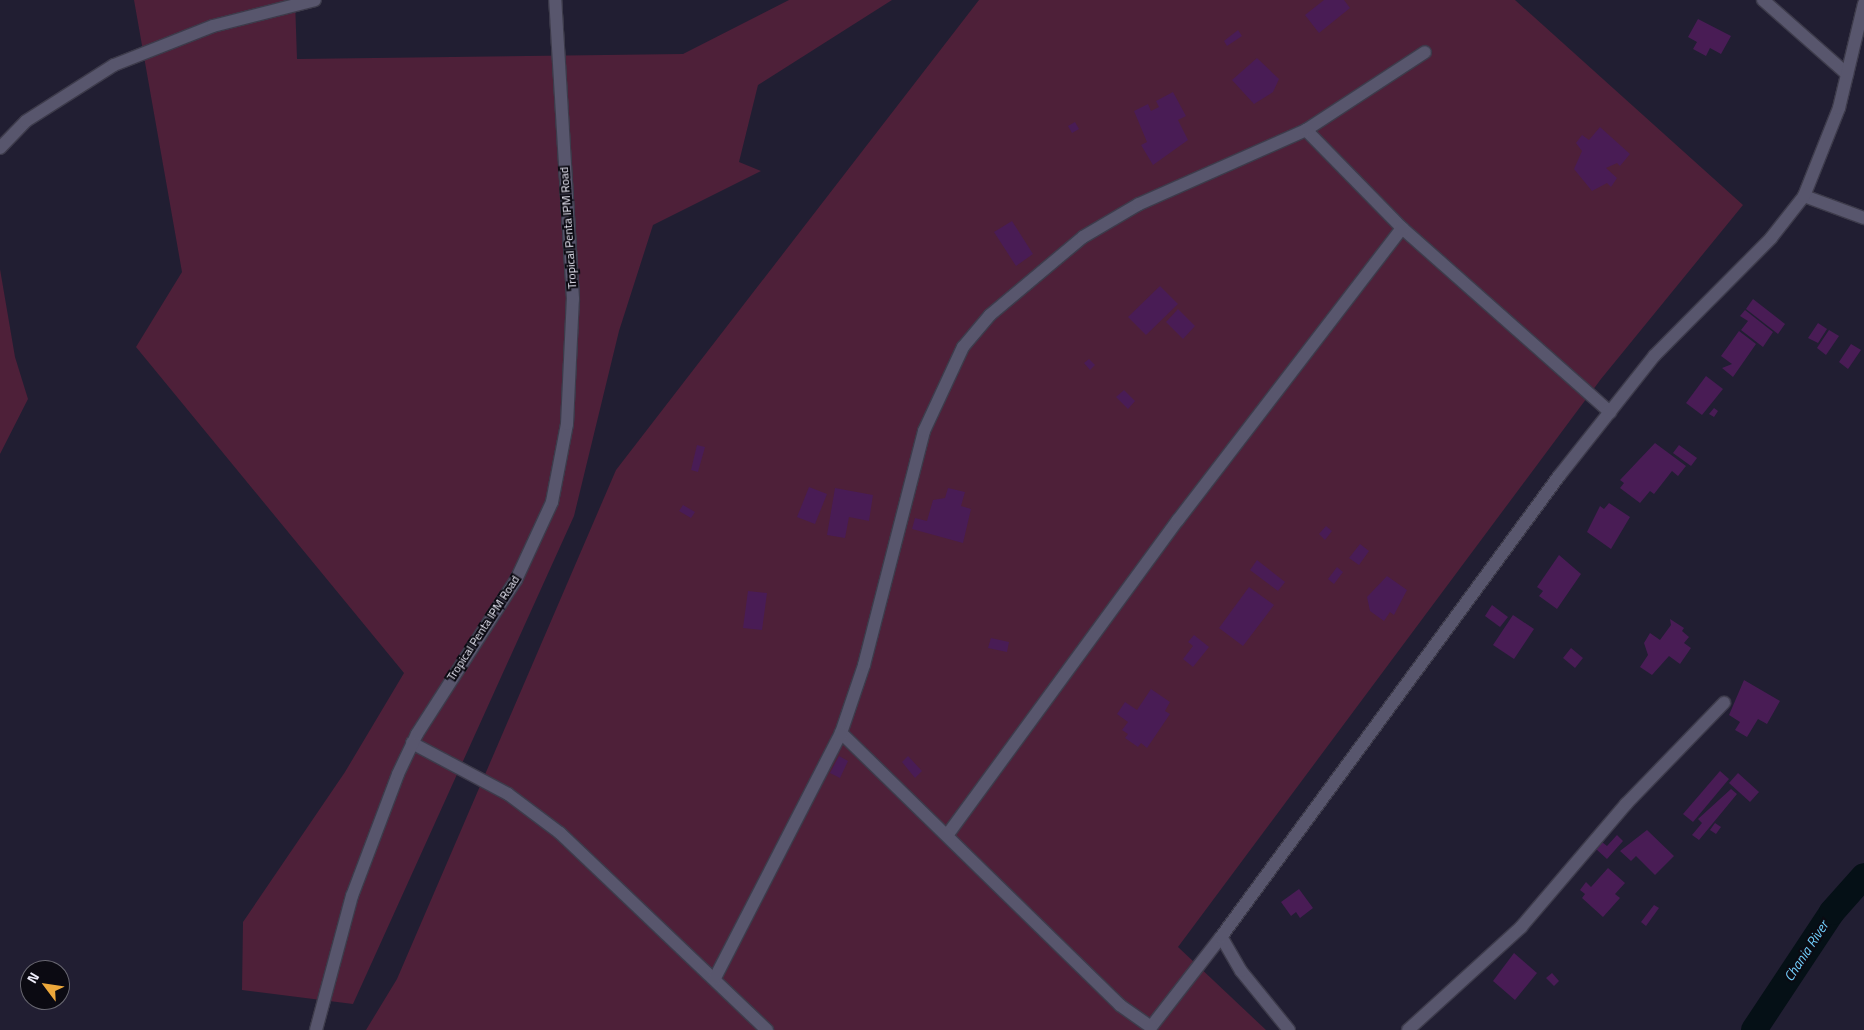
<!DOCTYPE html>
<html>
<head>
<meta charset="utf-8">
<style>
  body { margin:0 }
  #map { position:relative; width:1864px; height:1030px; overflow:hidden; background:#211e32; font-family:"Titillium Web",sans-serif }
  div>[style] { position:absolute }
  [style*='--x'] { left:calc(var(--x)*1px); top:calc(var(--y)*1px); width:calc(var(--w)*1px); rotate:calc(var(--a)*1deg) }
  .green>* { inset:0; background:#4e2039 }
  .river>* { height:26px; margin:-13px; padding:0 13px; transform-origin:13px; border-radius:13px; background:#051016 }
  .building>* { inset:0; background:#491c55 }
  .roads { filter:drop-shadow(1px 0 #3d3b4b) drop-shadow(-1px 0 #3d3b4b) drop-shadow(0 1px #3d3b4b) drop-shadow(0 -1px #3d3b4b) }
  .street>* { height:12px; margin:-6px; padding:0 6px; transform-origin:6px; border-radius:6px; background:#58566d }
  span { translate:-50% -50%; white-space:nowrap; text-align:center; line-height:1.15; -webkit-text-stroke:4px #0b0a12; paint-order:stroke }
  .street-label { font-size:12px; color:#f0effc }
  .water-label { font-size:14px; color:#71cffc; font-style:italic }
  .north { position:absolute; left:20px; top:960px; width:50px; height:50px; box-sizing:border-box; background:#0b0a12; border:1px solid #676670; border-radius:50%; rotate:301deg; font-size:14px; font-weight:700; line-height:20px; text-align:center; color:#f0effc }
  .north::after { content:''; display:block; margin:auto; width:18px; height:22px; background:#eda83b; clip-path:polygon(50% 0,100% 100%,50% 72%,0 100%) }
</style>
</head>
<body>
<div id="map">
  <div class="green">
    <i style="clip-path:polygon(134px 0,295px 0,297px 59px,683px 54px,789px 0,892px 0,758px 85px,739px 162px,761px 171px,653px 225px,619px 331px,574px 516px,353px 1004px,242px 990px,243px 922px,345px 772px,404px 673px,136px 347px,182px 272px)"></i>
    <i style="clip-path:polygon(979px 0,1515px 0,1743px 205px,1601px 379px,1178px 947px,1266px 1030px,366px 1030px,397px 979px,616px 470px)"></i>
    <i style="clip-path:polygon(0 269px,15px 357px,28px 399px,0 454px)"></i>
  </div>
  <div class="river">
    <i style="--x:1754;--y:1030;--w:141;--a:-56.5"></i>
    <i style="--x:1832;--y:912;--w:48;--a:-48.4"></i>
  </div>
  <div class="building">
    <i style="clip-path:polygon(1324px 0,1344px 0,1350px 8px,1319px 33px,1305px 15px)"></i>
    <i style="clip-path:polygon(1698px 19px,1731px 36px,1721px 54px,1710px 48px,1706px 56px,1693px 49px,1697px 42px,1688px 37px)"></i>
    <i style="clip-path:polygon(1238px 30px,1242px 36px,1227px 46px,1224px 41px)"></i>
    <i style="clip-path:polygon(1257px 58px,1279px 79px,1273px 92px,1254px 104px,1232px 80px)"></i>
    <i style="clip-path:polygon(1173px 92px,1186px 116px,1178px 120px,1188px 140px,1153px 165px,1141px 145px,1147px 142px,1134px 111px,1148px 104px,1151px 111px,1159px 107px,1156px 101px)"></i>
    <i style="clip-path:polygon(1075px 122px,1079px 129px,1072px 133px,1068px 126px)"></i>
    <i style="clip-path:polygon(1600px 127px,1630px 154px,1620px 166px,1617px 163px,1606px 168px,1617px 178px,1611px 187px,1607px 183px,1592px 191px,1574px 169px,1582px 151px,1576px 143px,1582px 135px,1589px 140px)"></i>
    <i style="clip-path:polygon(1012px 221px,1033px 254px,1016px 266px,994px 232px)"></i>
    <i style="clip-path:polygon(1160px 286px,1178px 304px,1146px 335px,1128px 317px)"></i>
    <i style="clip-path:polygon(1753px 299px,1785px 324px,1778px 334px,1746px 309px)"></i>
    <i style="clip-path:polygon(1178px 309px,1195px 326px,1183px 339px,1166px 322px)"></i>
    <i style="clip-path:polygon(1745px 310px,1773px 332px,1763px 347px,1741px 330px,1748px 321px,1740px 316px)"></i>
    <i style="clip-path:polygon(1818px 323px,1827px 329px,1818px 343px,1808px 338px)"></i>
    <i style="clip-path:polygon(1829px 330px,1839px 336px,1826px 355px,1817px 348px)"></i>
    <i style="clip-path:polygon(1739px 331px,1756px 344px,1733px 377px,1722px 368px,1732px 364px,1721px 356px)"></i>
    <i style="clip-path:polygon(1851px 344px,1861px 350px,1848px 369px,1839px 362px)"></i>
    <i style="clip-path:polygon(1089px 359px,1095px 365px,1090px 370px,1084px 363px)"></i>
    <i style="clip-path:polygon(1706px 376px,1723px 389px,1702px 415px,1686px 403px)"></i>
    <i style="clip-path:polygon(1124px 390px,1135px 401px,1128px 409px,1116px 397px)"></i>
    <i style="clip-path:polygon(1714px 408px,1718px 411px,1714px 417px,1709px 414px)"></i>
    <i style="clip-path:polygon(1655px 443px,1686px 466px,1678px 476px,1672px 471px,1654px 494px,1650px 491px,1640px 503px,1620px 488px,1624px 483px,1620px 480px)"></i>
    <i style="clip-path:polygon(697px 445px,705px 447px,698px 472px,691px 470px)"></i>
    <i style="clip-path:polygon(1679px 445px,1697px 458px,1691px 466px,1673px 453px)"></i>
    <i style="clip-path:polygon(809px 487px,827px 494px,815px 524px,797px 517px)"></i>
    <i style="clip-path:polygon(835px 488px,873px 495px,869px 521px,849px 517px,845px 538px,827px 535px)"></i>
    <i style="clip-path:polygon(948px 488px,965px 492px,961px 506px,971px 509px,963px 543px,912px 529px,915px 518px,927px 521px,933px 500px,945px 498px)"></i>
    <i style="clip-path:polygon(1609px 503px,1630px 517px,1611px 549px,1587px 532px,1600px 506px,1604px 509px)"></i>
    <i style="clip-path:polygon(683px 505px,695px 512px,691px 518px,679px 511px)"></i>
    <i style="clip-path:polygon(1326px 526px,1332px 531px,1325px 540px,1319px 534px)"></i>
    <i style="clip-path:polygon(1360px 544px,1369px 551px,1359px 565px,1349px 558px)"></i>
    <i style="clip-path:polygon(1559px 555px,1581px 574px,1557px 609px,1539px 596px,1543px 591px,1537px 587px)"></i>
    <i style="clip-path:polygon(1257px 560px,1285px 582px,1278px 591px,1250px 570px)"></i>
    <i style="clip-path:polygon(1337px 567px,1343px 572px,1334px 584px,1328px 579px)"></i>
    <i style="clip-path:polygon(1387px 576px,1407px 590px,1394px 615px,1390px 612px,1384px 621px,1370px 611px,1367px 597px)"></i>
    <i style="clip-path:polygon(1249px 587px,1274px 605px,1243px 646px,1219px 628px)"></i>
    <i style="clip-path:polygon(748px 591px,767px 593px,762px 630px,743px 628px)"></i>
    <i style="clip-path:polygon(1492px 605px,1508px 617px,1500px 627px,1485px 616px)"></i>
    <i style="clip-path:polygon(1513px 615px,1534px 629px,1514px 659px,1493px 645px)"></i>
    <i style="clip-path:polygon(1670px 619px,1684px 628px,1682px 631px,1689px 637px,1684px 643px,1691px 648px,1680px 664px,1669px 656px,1652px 675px,1640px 667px,1648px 655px,1644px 643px,1650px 633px,1660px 640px,1671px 625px)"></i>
    <i style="clip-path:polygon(1194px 635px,1209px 647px,1193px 667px,1183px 659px,1193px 646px,1188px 642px)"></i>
    <i style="clip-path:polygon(991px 638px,1009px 642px,1007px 652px,988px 648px)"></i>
    <i style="clip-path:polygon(1571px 648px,1583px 658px,1575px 668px,1563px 658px)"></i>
    <i style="clip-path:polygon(1744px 680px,1780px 701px,1767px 724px,1758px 719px,1747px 737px,1735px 730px,1740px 722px,1729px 715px)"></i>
    <i style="clip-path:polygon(1151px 689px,1170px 702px,1165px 711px,1170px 714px,1147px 748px,1141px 743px,1138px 747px,1125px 738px,1128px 734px,1122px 730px,1128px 722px,1117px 714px,1125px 702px,1137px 710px)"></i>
    <i style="clip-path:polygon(839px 756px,848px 761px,840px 778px,830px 773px)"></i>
    <i style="clip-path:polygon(908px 756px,922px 771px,915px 778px,902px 762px)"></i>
    <i style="clip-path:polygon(1720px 771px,1729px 779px,1693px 822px,1683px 814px)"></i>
    <i style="clip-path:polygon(1738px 773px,1759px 792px,1750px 802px,1729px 783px)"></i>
    <i style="clip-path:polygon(1731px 789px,1737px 794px,1699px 840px,1692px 835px,1702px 823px,1698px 819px)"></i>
    <i style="clip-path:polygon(1715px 823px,1721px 827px,1716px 834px,1710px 830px)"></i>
    <i style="clip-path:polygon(1647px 830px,1674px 856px,1655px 875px,1636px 856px,1631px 861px,1620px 851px)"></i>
    <i style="clip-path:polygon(1617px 835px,1623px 841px,1607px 859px,1596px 849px,1602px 842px,1607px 846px)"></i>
    <i style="clip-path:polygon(1608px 868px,1625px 883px,1615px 894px,1620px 898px,1603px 917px,1582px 898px,1585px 894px,1580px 890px,1586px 882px,1591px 887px)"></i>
    <i style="clip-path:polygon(1299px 889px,1313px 908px,1300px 918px,1296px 912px,1291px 916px,1281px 902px)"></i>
    <i style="clip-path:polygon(1654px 905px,1659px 908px,1646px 926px,1641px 922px)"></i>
    <i style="clip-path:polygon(1514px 953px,1537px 973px,1515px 1000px,1493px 981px)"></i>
    <i style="clip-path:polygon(1552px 973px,1559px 981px,1554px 986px,1546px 978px)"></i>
  </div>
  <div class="roads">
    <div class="street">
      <i style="--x:1763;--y:0;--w:112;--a:41.4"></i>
      <i style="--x:1306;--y:130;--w:137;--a:45.6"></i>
      <i style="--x:1402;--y:228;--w:278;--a:41.5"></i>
      <i style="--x:0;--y:148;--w:37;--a:-46"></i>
      <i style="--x:26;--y:121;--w:104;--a:-32.5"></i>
      <i style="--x:114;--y:65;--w:106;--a:-21.5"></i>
      <i style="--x:213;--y:26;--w:105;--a:-14.3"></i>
      <i style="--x:1804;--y:196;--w:64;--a:20.1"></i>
      <i style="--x:412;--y:743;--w:109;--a:28"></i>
      <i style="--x:508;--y:794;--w:65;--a:36.9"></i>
      <i style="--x:560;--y:833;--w:286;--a:43.6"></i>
      <i style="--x:948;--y:834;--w:389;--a:-53.8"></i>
      <i style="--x:1178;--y:520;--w:368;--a:-52.5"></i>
      <i style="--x:1221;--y:937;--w:114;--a:127.9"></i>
      <i style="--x:1151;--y:1027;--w:38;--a:-145"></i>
      <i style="--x:1120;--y:1005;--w:390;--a:-135.7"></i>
      <i style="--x:841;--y:733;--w:72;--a:-71.3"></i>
      <i style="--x:864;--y:665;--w:242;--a:-75.6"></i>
      <i style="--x:924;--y:431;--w:93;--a:-65.1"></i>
      <i style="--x:963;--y:347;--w:42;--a:-49.8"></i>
      <i style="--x:990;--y:315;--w:121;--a:-40"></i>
      <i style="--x:1083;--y:237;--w:65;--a:-30.5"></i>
      <i style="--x:1139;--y:204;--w:183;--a:-23.9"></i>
      <i style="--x:1306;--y:130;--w:142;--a:-33.2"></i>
      <i style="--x:715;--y:978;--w:276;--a:-62.8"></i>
      <i style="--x:316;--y:1030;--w:139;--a:-75"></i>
      <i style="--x:352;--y:896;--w:130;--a:-69.3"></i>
      <i style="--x:398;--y:774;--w:44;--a:-64.6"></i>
      <i style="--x:417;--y:734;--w:183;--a:-57.3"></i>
      <i style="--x:516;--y:580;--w:86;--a:-65.2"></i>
      <i style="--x:552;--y:502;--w:79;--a:-79.1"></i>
      <i style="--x:567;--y:424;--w:125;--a:-87.3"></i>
      <i style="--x:573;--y:299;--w:300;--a:-93.4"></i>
      <i style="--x:1289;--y:1030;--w:76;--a:-129.1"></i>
      <i style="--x:1241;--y:971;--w:39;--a:-120"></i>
      <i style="--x:1221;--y:937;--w:572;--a:-53.75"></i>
      <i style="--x:1559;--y:476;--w:153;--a:-51.6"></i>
      <i style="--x:1654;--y:356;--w:166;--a:-45.2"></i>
      <i style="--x:1771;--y:238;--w:53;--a:-51.8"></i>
      <i style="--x:1804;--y:196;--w:95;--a:-68.3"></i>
      <i style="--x:1839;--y:108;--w:107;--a:-76.5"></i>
      <i style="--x:1408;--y:1030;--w:153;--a:-42.3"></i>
      <i style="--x:1521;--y:927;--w:162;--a:-49.5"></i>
      <i style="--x:1626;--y:804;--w:141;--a:-45.9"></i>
    </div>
  </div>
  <div class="street-label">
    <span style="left:568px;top:228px;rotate:-94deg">Tropical Penta IPM Road</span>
    <span style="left:483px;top:628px;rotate:-57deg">Tropical Penta IPM Road</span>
  </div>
  <div class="water-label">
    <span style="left:1806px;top:951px;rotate:-57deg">Chania River</span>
  </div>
  <div class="north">N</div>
</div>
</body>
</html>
